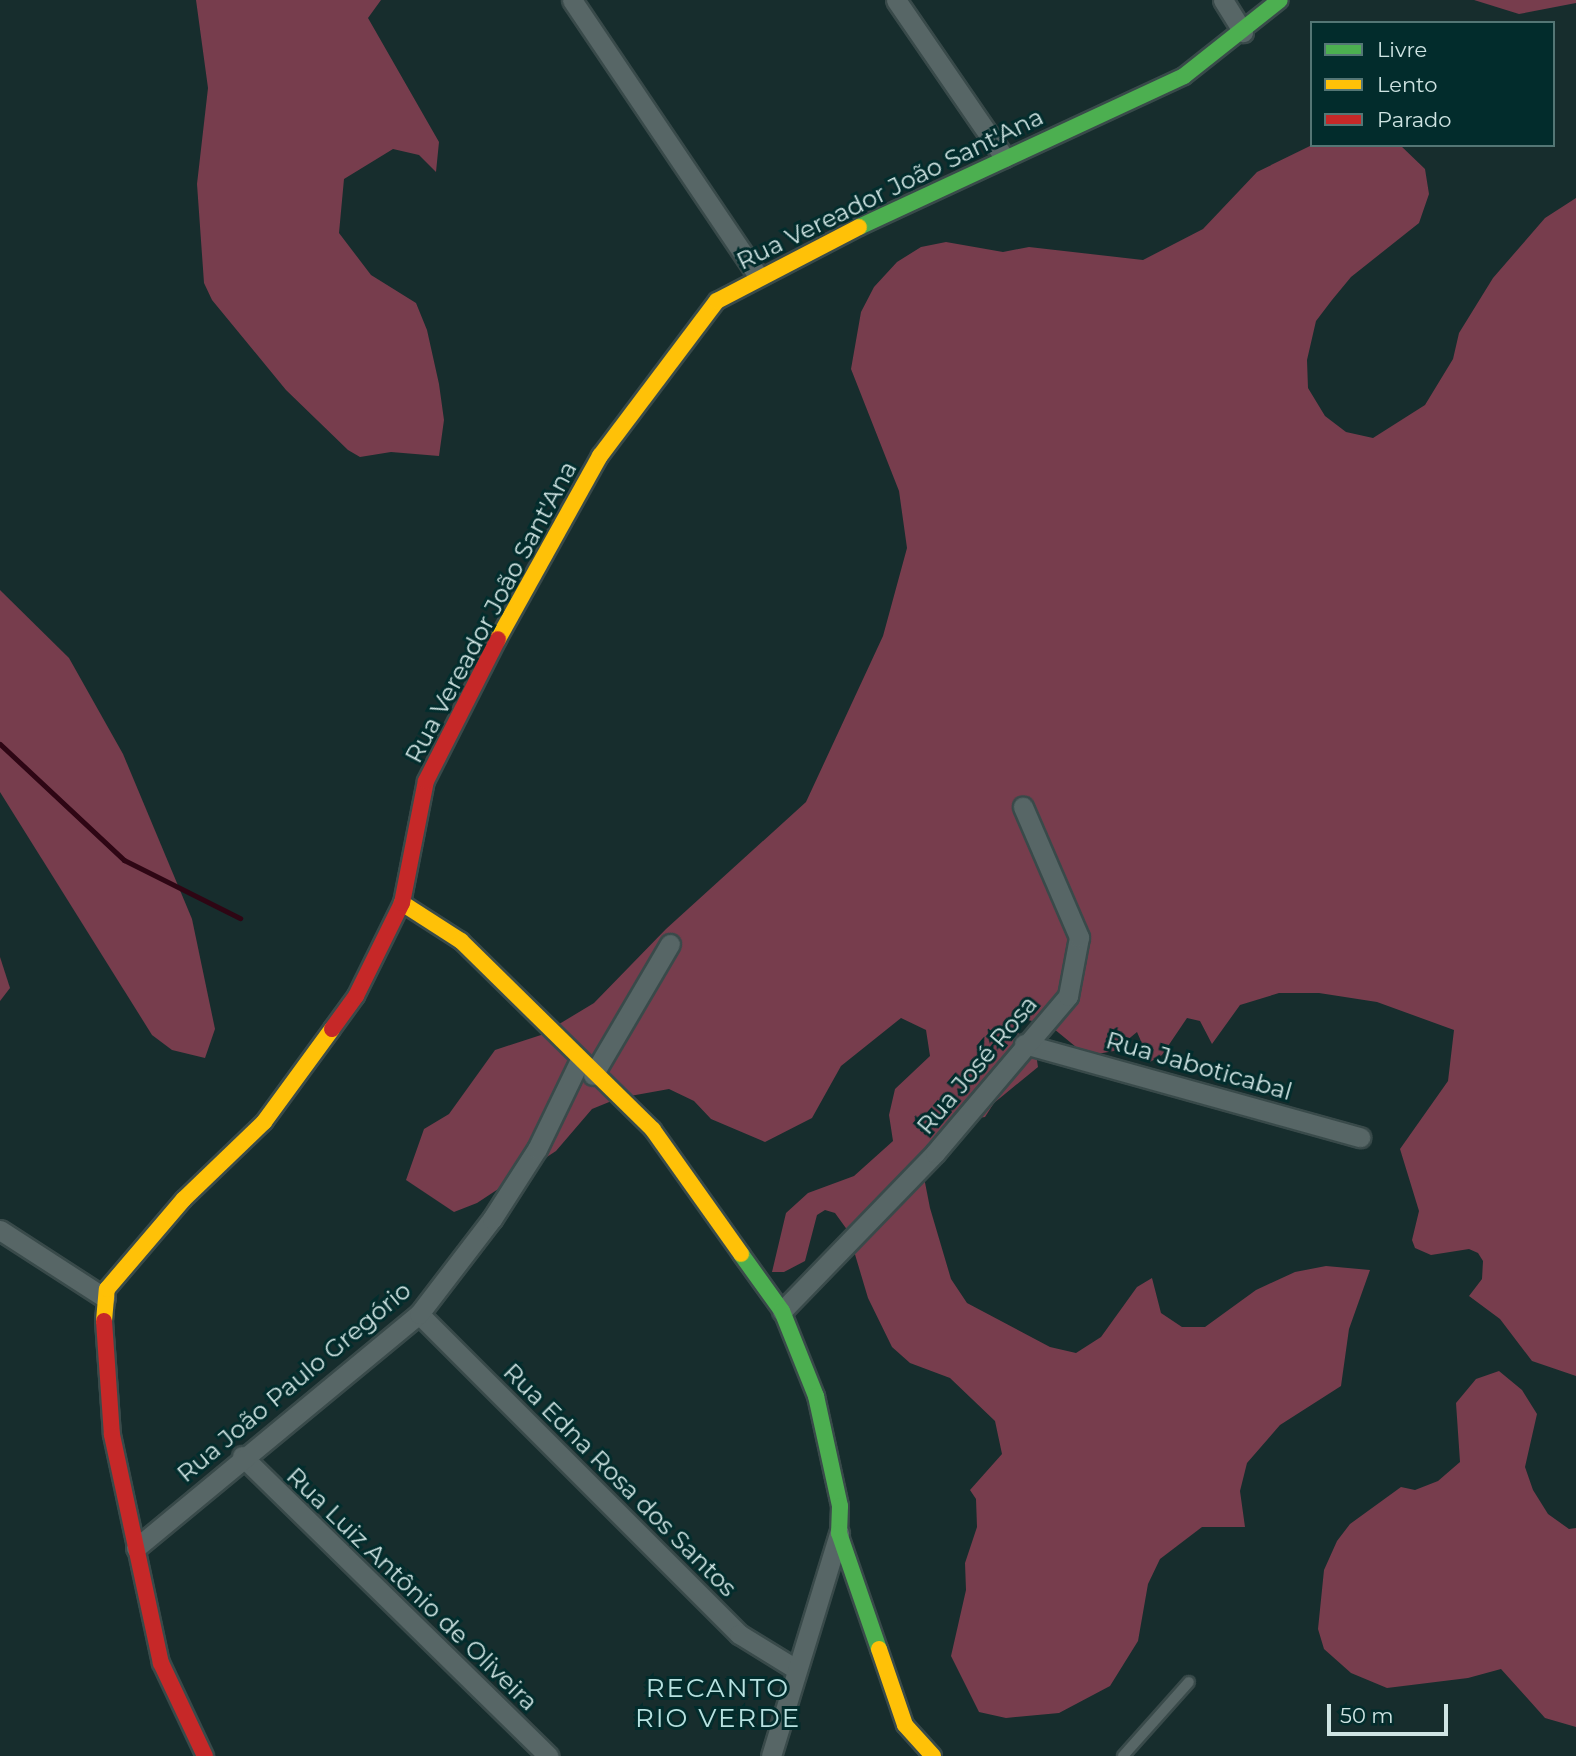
<!DOCTYPE html>
<html>
<head>
<meta charset="utf-8">
<style>
  body { margin:0 }
  #map { position:relative; width:1576px; height:1756px; overflow:hidden; background:#172d2d; font-family:Montserrat,sans-serif }
  div>[style] { position:absolute }
  [style*='--x'] { left:calc(var(--x)*1px); top:calc(var(--y)*1px); width:calc(var(--w)*1px); rotate:calc(var(--a)*1deg) }
  .green>* { inset:0; background:#773d4d }
  .stream>* { height:5px; margin:-2.5px; padding:0 2.5px; transform-origin:2.5px; border-radius:2.5px; background:#2e0614 }
  .roads { filter:drop-shadow(2px 0 #394a4a) drop-shadow(-2px 0 #394a4a) drop-shadow(0 2px #394a4a) drop-shadow(0 -2px #394a4a) }
  .lane>* { height:10px; margin:-5px; padding:0 5px; transform-origin:5px; border-radius:5px; background:#576666 }
  .street>* { height:19px; margin:-9.5px; padding:0 9.5px; transform-origin:9.5px; border-radius:9.5px; background:#576666 }
  .fast>* { height:16px; margin:-8px; padding:0 8px; transform-origin:8px; border-radius:8px; background:#4caf50 }
  .slow>* { height:16px; margin:-8px; padding:0 8px; transform-origin:8px; border-radius:8px; background:#ffc107 }
  .jam>* { height:16px; margin:-8px; padding:0 8px; transform-origin:8px; border-radius:8px; background:#c62828 }
  span { translate:-50% -50%; white-space:nowrap; text-align:center; line-height:1.15; -webkit-text-stroke:6px #022c2c; paint-order:stroke }
  .street-label { font-size:24px; color:#cfe4e3 }
  .neighbourhood-label { font-size:26px; color:#b8e2e1; letter-spacing:2px }
  .legend { position:absolute; left:1310px; top:21px; width:245px; height:126px; box-sizing:border-box; background:#022c2c; border:2px solid #547675; margin:0; padding:9px 12px; list-style:none; font-size:21px; color:#cfe4e3 }
  .legend li { display:flex; align-items:center; gap:14px; height:35px }
  .legend b { width:35px; border:2px solid #547675 }
  .scale { position:absolute; left:1327px; top:1704px; width:121px; height:32px; box-sizing:border-box; border:4px solid #cfe4e3; border-top:0; padding-left:9px; font-size:21px; line-height:24px; white-space:nowrap; color:#cfe4e3; -webkit-text-stroke:5px #022c2c; paint-order:stroke }
</style>
</head>
<body>
<div id="map">
  <div class="green">
    <i style="clip-path:polygon(196px 0,381px 0,368px 18px,439px 142px,436px 172px,419px 155px,393px 149px,344px 179px,339px 233px,371px 275px,416px 303px,427px 330px,439px 384px,444px 420px,439px 456px,391px 452px,360px 457px,348px 450px,286px 390px,212px 300px,204px 283px,197px 184px,208px 88px)"></i>
    <i style="clip-path:polygon(1474px 0,1576px 0,1576px 3px,1519px 14px)"></i>
    <i style="clip-path:polygon(1312px 145px,1400px 145px,1425px 169px,1429px 194px,1419px 223px,1351px 277px,1332px 300px,1316px 321px,1307px 360px,1308px 388px,1325px 416px,1346px 432px,1373px 438px,1425px 405px,1453px 359px,1459px 333px,1493px 278px,1545px 218px,1576px 198px,1576px 1376px,1532px 1361px,1500px 1319px,1469px 1296px,1482px 1279px,1483px 1261px,1478px 1253px,1469px 1249px,1431px 1255px,1415px 1248px,1412px 1240px,1419px 1211px,1400px 1149px,1448px 1081px,1454px 1030px,1377px 1002px,1319px 993px,1279px 993px,1240px 1005px,1212px 1044px,1200px 1021px,1187px 1018px,1162px 1055px,1150px 1062px,1137px 1032px,1114px 1051px,1097px 1054px,1076px 1047px,1048px 1024px,1017px 1018px,1014px 1028px,1036px 1054px,1038px 1067px,994px 1103px,985px 1117px,960px 1121px,936px 1136px,920px 1157px,930px 1208px,951px 1279px,967px 1303px,1050px 1347px,1076px 1353px,1101px 1337px,1137px 1287px,1152px 1278px,1161px 1313px,1182px 1327px,1205px 1327px,1256px 1290px,1295px 1272px,1326px 1266px,1370px 1270px,1349px 1329px,1341px 1386px,1280px 1425px,1247px 1463px,1240px 1491px,1245px 1527px,1202px 1527px,1160px 1559px,1148px 1584px,1138px 1641px,1110px 1686px,1059px 1713px,1006px 1718px,979px 1712px,951px 1656px,966px 1590px,965px 1563px,977px 1527px,976px 1499px,970px 1490px,1002px 1454px,995px 1421px,950px 1378px,910px 1363px,892px 1347px,868px 1298px,848px 1231px,835px 1213px,825px 1210px,817px 1215px,805px 1261px,784px 1272px,772px 1272px,786px 1213px,808px 1193px,854px 1176px,893px 1141px,889px 1115px,895px 1089px,930px 1056px,926px 1030px,901px 1018px,841px 1066px,812px 1118px,765px 1142px,711px 1119px,694px 1101px,669px 1089px,619px 1098px,592px 1109px,556px 1151px,477px 1203px,454px 1212px,406px 1180px,424px 1129px,449px 1114px,495px 1050px,541px 1035px,594px 1003px,666px 929px,806px 802px,883px 636px,907px 548px,899px 491px,851px 369px,861px 312px,874px 287px,897px 262px,921px 247px,946px 242px,1003px 252px,1029px 247px,1143px 260px,1203px 229px,1257px 172px)"></i>
    <i style="clip-path:polygon(0 590px,69px 658px,123px 754px,192px 919px,215px 1029px,205px 1058px,172px 1050px,152px 1035px,0 792px)"></i>
    <i style="clip-path:polygon(0 957px,10px 988px,0 1001px)"></i>
    <i style="clip-path:polygon(1499px 1371px,1522px 1390px,1537px 1414px,1525px 1467px,1533px 1490px,1548px 1514px,1569px 1529px,1576px 1528px,1576px 1727px,1545px 1718px,1501px 1669px,1468px 1678px,1387px 1688px,1351px 1673px,1324px 1649px,1318px 1629px,1324px 1570px,1337px 1541px,1350px 1524px,1401px 1487px,1415px 1490px,1438px 1481px,1460px 1462px,1456px 1403px,1476px 1379px)"></i>
  </div>
  <div class="stream">
    <i style="--x:0;--y:744;--w:170;--a:43.1"></i>
    <i style="--x:124;--y:860;--w:130;--a:26.6"></i>
  </div>
  <div class="roads">
    <div class="lane">
      <i style="--x:1123;--y:1756;--w:99;--a:-48.3"></i>
    </div>
    <div class="street">
      <i style="--x:572;--y:0;--w:333;--a:56"></i>
      <i style="--x:896;--y:0;--w:191;--a:55.5"></i>
      <i style="--x:1223;--y:0;--w:38;--a:58"></i>
      <i style="--x:1024;--y:1044;--w:349;--a:15.5"></i>
      <i style="--x:593;--y:1075;--w:152;--a:-59.6"></i>
      <i style="--x:0;--y:1230;--w:125;--a:32.9"></i>
      <i style="--x:782;--y:1311;--w:220;--a:-45.9"></i>
      <i style="--x:935;--y:1153;--w:206;--a:-49.7"></i>
      <i style="--x:1068;--y:996;--w:60;--a:-79.4"></i>
      <i style="--x:1079;--y:937;--w:142;--a:-113.3"></i>
      <i style="--x:419;--y:1314;--w:453;--a:45"></i>
      <i style="--x:739;--y:1634;--w:67;--a:31.6"></i>
      <i style="--x:242;--y:1456;--w:429;--a:44.4"></i>
      <i style="--x:136;--y:1548;--w:367;--a:-39.6"></i>
      <i style="--x:419;--y:1314;--w:120;--a:-52.5"></i>
      <i style="--x:492;--y:1219;--w:83;--a:-57.3"></i>
      <i style="--x:537;--y:1149;--w:97;--a:-64.2"></i>
      <i style="--x:771;--y:1756;--w:233;--a:-73"></i>
    </div>
    <div class="fast">
      <i style="--x:859;--y:227;--w:358;--a:-24.9"></i>
      <i style="--x:1184;--y:76;--w:122;--a:-38.4"></i>
      <i style="--x:741;--y:1254;--w:70;--a:54.3"></i>
      <i style="--x:782;--y:1311;--w:92;--a:68.2"></i>
      <i style="--x:816;--y:1396;--w:113;--a:77.7"></i>
      <i style="--x:840;--y:1506;--w:27;--a:92"></i>
      <i style="--x:839;--y:1533;--w:123;--a:71"></i>
    </div>
    <div class="slow">
      <i style="--x:498;--y:639;--w:210;--a:-60.9"></i>
      <i style="--x:600;--y:456;--w:194;--a:-53"></i>
      <i style="--x:717;--y:301;--w:160;--a:-27.5"></i>
      <i style="--x:402;--y:903;--w:70;--a:32.8"></i>
      <i style="--x:461;--y:941;--w:269;--a:44.5"></i>
      <i style="--x:653;--y:1130;--w:152;--a:54.6"></i>
      <i style="--x:104;--y:1321;--w:32;--a:-85"></i>
      <i style="--x:107;--y:1289;--w:118;--a:-49.5"></i>
      <i style="--x:184;--y:1199;--w:111;--a:-43.9"></i>
      <i style="--x:264;--y:1122;--w:115;--a:-53.8"></i>
      <i style="--x:879;--y:1649;--w:80;--a:71.1"></i>
      <i style="--x:905;--y:1725;--w:42;--a:47.9"></i>
    </div>
    <div class="jam">
      <i style="--x:332;--y:1029;--w:41;--a:-54"></i>
      <i style="--x:356;--y:996;--w:104;--a:-63.7"></i>
      <i style="--x:402;--y:903;--w:124;--a:-78.9"></i>
      <i style="--x:426;--y:781;--w:159;--a:-63.1"></i>
      <i style="--x:104;--y:1321;--w:114;--a:86"></i>
      <i style="--x:112;--y:1435;--w:233;--a:77.9"></i>
      <i style="--x:161;--y:1663;--w:103;--a:64.7"></i>
    </div>
  </div>
  <div class="street-label">
    <span style="left:890px;top:189px;rotate:-26deg">Rua Vereador João Sant'Ana</span>
    <span style="left:491px;top:612px;rotate:-62deg">Rua Vereador João Sant'Ana</span>
    <span style="left:977px;top:1065px;rotate:-50deg">Rua José Rosa</span>
    <span style="left:1199px;top:1066px;rotate:16deg">Rua Jaboticabal</span>
    <span style="left:294px;top:1382px;rotate:-40deg">Rua João Paulo Gregório</span>
    <span style="left:620px;top:1480px;rotate:45deg">Rua Edna Rosa dos Santos</span>
    <span style="left:412px;top:1589px;rotate:44deg">Rua Luiz Antônio de Oliveira</span>
  </div>
  <div class="neighbourhood-label">
    <span style="left:718px;top:1704px">RECANTO<br>RIO VERDE</span>
  </div>
  <ul class="legend">
  <li><b style="height:9px;background:#4caf50"></b>Livre</li>
  <li><b style="height:9px;background:#ffc107"></b>Lento</li>
  <li><b style="height:9px;background:#c62828"></b>Parado</li>
  </ul>
  <div class="scale">50 m</div>
</div>
</body>
</html>
